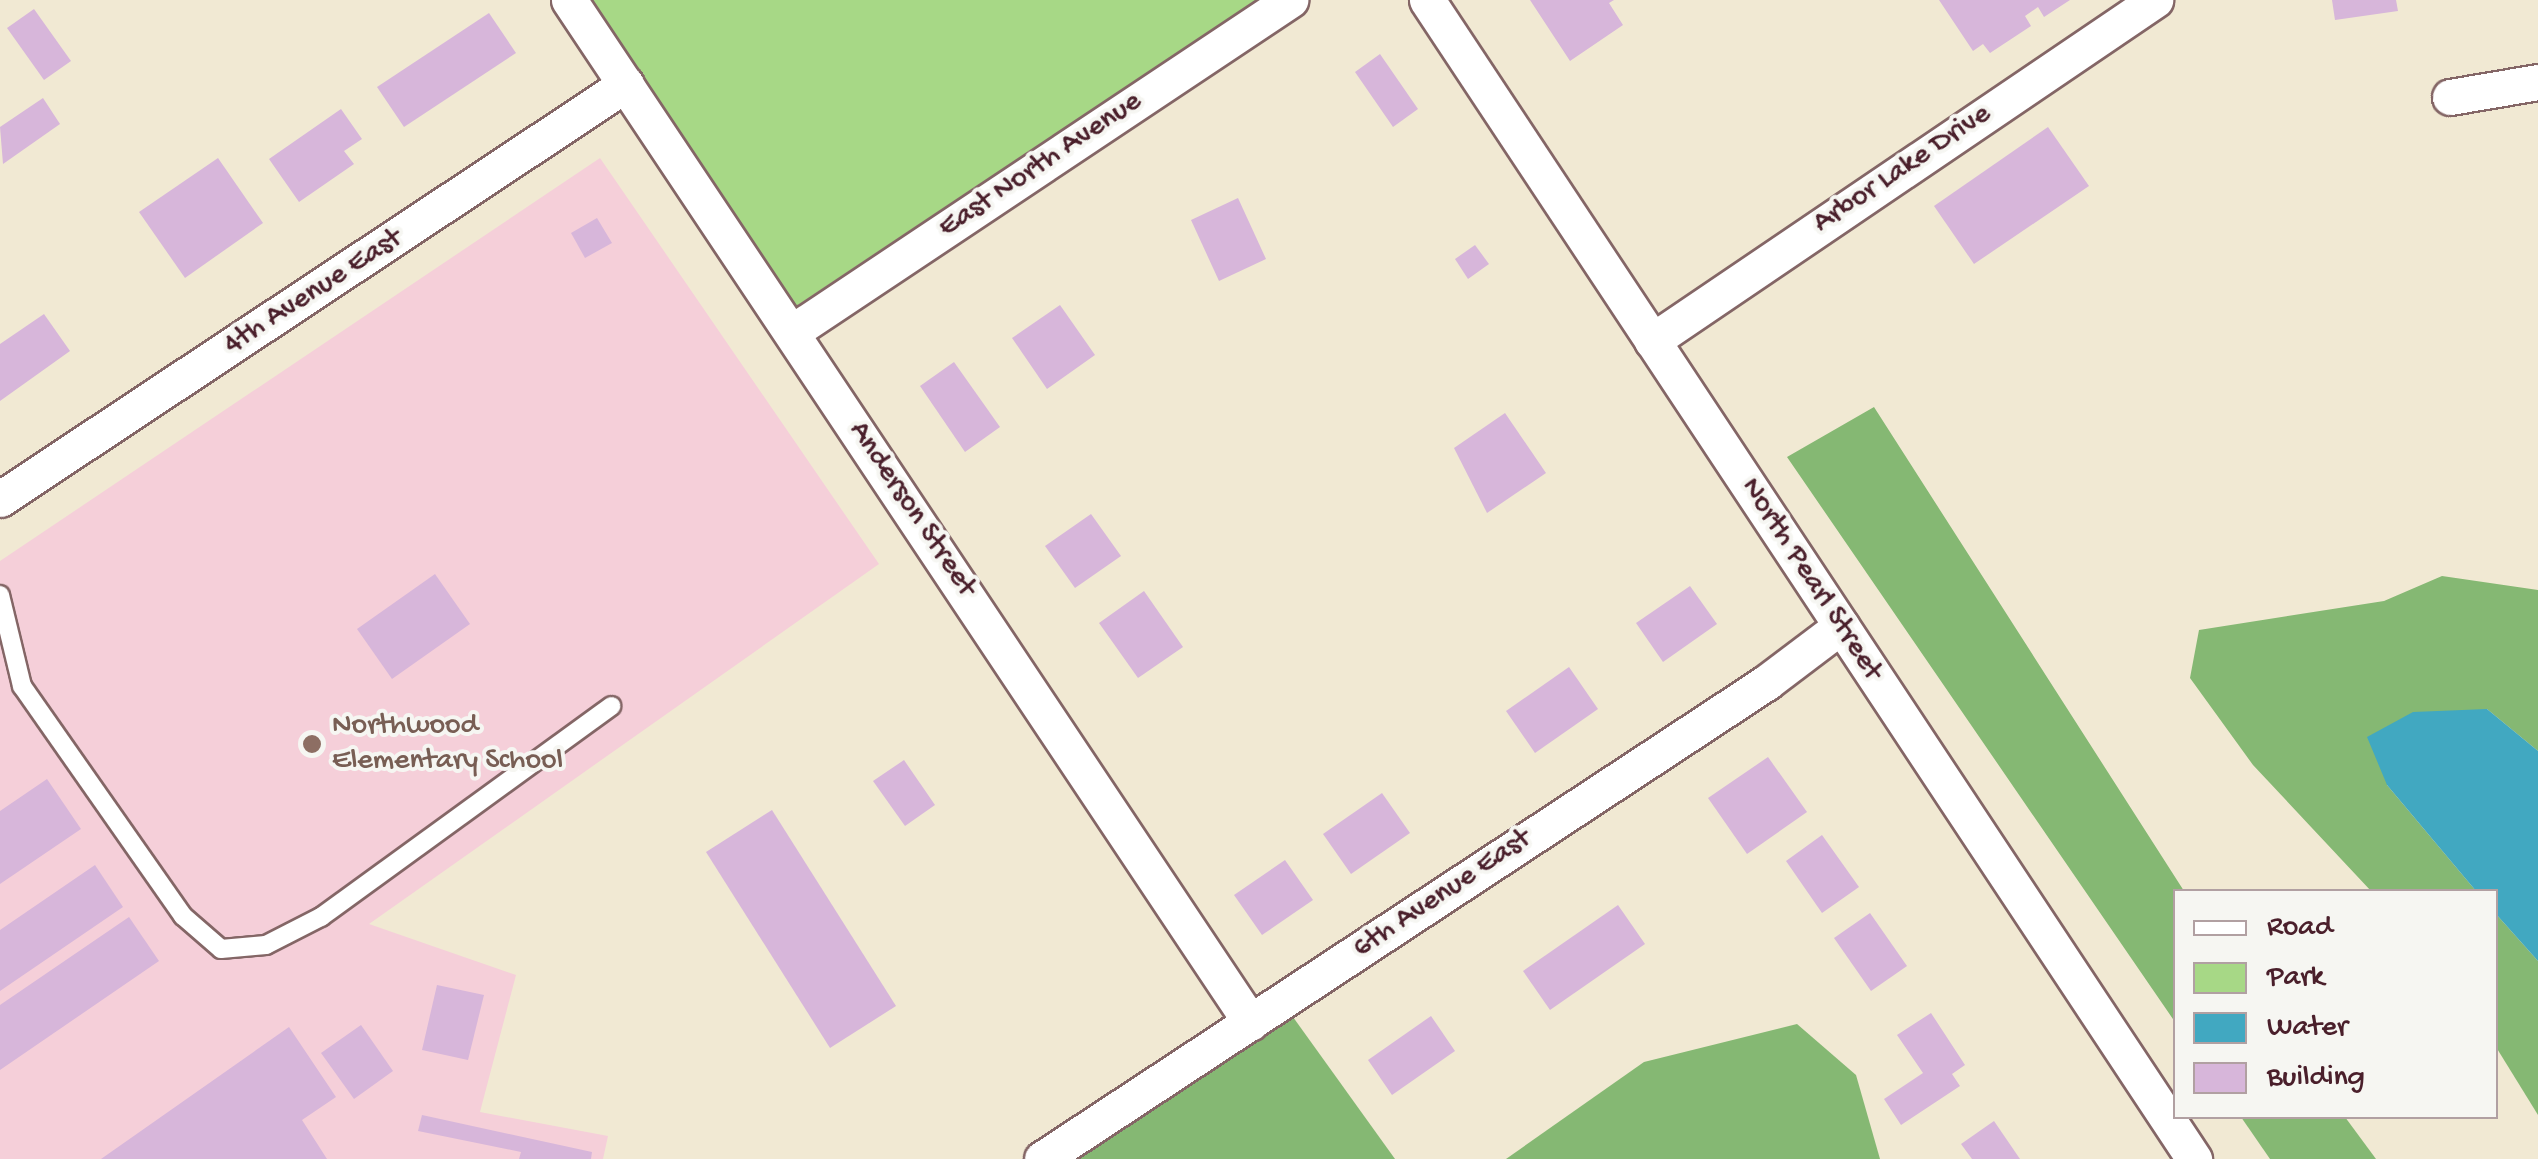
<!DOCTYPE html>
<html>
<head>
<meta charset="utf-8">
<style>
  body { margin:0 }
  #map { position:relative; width:2538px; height:1159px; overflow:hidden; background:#f1e9d3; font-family:"Gochi Hand",sans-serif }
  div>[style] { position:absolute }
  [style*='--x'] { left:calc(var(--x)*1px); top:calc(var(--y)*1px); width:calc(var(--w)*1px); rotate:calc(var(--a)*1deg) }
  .built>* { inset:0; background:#f5cfd9 }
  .green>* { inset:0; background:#a7d886 }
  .forest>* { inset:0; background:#85b873 }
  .water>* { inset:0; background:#41a8c1 }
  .building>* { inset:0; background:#d7b6da }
  .roads { filter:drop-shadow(2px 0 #846666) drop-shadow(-2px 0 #846666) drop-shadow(0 2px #846666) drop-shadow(0 -2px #846666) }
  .lane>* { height:18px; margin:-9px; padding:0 9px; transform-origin:9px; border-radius:9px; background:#fff }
  .street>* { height:35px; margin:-17.5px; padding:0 17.5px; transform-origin:17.5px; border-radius:17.5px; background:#fff }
  .dots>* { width:28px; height:28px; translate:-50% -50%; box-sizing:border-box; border:5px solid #f6f6f2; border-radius:50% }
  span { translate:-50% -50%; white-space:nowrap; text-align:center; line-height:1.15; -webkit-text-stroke:8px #f6f6f2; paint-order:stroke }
  .street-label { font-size:30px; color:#4a1f2b }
  .education-label { font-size:30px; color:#785e54 }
  .left { translate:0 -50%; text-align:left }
  .legend { position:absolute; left:2173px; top:889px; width:325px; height:230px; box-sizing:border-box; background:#f6f6f2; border:2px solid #b1a0a2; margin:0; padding:12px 18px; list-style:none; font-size:30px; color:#4a1f2b }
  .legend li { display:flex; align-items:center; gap:20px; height:50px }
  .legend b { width:50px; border:2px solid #b1a0a2 }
</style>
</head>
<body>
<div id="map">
  <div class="built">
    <i style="clip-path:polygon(600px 158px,879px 564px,369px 924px,516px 975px,480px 1112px,608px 1136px,603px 1159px,0 1159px,0 561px)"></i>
  </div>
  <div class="green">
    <i style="clip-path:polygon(588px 0,1256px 0,795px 307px)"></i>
  </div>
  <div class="forest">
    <i style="clip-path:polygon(1874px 407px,2184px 891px,2176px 892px,2175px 1022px,1787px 457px)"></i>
    <i style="clip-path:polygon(2442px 576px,2538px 590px,2538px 751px,2487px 709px,2387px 785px,2476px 891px,2371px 891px,2253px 765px,2190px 678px,2199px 630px,2384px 601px)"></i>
    <i style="clip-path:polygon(2496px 914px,2538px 961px,2538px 1115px,2496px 1047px)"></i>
    <i style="clip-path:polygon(1293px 1017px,1395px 1159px,1077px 1159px)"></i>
    <i style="clip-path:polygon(1797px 1024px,1856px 1075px,1880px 1159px,1506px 1159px,1644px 1062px)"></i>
    <i style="clip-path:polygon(2241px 1117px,2345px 1117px,2376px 1159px,2270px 1159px)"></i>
  </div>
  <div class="water">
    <i style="clip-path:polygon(2487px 709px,2538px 751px,2538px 961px,2496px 914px,2496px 892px,2476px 891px,2387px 785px,2367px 737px,2413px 712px)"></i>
  </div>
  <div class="building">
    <i style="clip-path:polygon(1530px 0,1614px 0,1609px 3px,1623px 25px,1570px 61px)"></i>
    <i style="clip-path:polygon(1939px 0,2070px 0,2044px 17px,2038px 7px,2025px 16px,2031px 26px,1990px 53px,1983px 44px,1973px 51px)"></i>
    <i style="clip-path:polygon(2332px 0,2396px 0,2398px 11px,2335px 20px)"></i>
    <i style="clip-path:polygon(34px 9px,71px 61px,44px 80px,7px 28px)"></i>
    <i style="clip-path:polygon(489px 13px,516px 53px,404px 127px,377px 87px)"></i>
    <i style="clip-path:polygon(1380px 54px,1418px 109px,1393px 127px,1355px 72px)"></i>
    <i style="clip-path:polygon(43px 98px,60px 124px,3px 164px,0 127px)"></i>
    <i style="clip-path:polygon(341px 109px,362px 139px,344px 151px,354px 164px,299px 202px,269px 159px)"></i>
    <i style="clip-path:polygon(2048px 127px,2089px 186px,1974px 264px,1934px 206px)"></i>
    <i style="clip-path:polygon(218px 158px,263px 223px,185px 278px,139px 212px)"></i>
    <i style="clip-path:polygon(1238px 198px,1266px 259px,1219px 281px,1191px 220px)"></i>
    <i style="clip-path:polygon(597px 218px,612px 243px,585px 258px,571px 233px)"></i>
    <i style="clip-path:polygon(1475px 245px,1489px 264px,1468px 279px,1455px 259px)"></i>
    <i style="clip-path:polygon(1060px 305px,1095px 355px,1047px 389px,1012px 338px)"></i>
    <i style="clip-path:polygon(44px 314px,70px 351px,0 401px,0 344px)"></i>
    <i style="clip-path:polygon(954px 362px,1000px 427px,965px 452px,920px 386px)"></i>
    <i style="clip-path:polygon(1505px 413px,1546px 473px,1487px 513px,1454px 448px)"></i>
    <i style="clip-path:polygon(1091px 514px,1121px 556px,1075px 588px,1045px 546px)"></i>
    <i style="clip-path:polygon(435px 574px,470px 624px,392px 679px,357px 629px)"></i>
    <i style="clip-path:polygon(1690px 586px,1717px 624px,1663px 662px,1636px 623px)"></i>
    <i style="clip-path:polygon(1144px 591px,1183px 647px,1138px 678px,1099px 623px)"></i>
    <i style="clip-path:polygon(1569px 667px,1598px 709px,1535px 753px,1506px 711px)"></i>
    <i style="clip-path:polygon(1768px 757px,1807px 812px,1747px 854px,1708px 798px)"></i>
    <i style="clip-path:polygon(904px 760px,935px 805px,905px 826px,873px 781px)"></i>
    <i style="clip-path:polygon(47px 779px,81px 829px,0 884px,0 811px)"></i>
    <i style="clip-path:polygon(1382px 793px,1410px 833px,1351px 874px,1323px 834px)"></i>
    <i style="clip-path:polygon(772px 810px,896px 1006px,830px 1048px,706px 852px)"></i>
    <i style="clip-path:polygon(1822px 835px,1859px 887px,1822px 913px,1786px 861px)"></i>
    <i style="clip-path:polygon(1285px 860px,1313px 900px,1262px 935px,1234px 895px)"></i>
    <i style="clip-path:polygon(95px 865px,123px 907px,0 991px,0 930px)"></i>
    <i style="clip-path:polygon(1618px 905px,1645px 944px,1550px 1010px,1523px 971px)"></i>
    <i style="clip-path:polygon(1870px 913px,1907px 966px,1871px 991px,1834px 938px)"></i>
    <i style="clip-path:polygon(129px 917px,159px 961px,0 1070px,0 1005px)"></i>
    <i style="clip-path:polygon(437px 985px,484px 995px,468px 1060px,422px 1050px)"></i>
    <i style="clip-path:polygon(1931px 1013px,1965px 1065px,1952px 1074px,1960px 1086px,1901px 1125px,1884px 1099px,1923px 1073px,1897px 1035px)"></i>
    <i style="clip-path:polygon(1431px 1016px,1455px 1051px,1392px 1095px,1368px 1060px)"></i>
    <i style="clip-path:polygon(361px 1025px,393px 1071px,354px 1099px,321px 1053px)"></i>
    <i style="clip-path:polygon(289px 1027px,336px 1097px,302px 1120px,327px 1159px,101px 1159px)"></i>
    <i style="clip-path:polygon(422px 1115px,592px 1152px,591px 1159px,519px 1159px,521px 1152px,418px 1131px)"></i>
    <i style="clip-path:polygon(1994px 1121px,2020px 1159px,1972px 1159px,1961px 1144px)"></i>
  </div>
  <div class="roads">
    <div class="lane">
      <i style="--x:0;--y:595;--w:94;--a:76.4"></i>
      <i style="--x:22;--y:686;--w:281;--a:55"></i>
      <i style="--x:183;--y:916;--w:50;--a:41"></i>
      <i style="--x:221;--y:949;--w:45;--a:-5.1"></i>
      <i style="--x:266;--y:945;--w:62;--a:-27"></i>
      <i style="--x:321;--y:917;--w:359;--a:-36"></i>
    </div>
    <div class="street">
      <i style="--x:569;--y:0;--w:1229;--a:56.31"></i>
      <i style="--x:1427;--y:0;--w:1390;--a:56.5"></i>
      <i style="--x:2450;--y:97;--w:89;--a:-9.7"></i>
      <i style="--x:792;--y:332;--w:599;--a:-33.69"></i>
      <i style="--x:1652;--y:341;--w:608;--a:-34.13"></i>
      <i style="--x:0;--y:499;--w:751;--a:-33.54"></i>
      <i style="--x:1042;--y:1159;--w:868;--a:-33.34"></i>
      <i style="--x:1767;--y:682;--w:93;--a:-37.1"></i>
    </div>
  </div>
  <div class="dots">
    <i style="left:312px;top:744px;background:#8d6e63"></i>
  </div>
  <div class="street-label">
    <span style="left:1041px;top:166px;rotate:-34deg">East North Avenue</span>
    <span style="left:1903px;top:170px;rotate:-34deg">Arbor Lake Drive</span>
    <span style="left:314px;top:293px;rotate:-33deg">4th Avenue East</span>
    <span style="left:911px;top:510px;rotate:56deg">Anderson Street</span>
    <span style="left:1810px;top:580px;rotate:57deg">North Pearl Street</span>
    <span style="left:1443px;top:895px;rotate:-34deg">6th Avenue East</span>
  </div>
  <div class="education-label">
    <span class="left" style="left:332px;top:744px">Northwood<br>Elementary School</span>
  </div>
  <ul class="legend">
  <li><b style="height:12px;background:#fff"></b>Road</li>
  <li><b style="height:28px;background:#a7d886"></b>Park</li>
  <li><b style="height:28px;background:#41a8c1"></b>Water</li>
  <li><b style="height:28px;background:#d7b6da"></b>Building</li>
  </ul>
</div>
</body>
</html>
